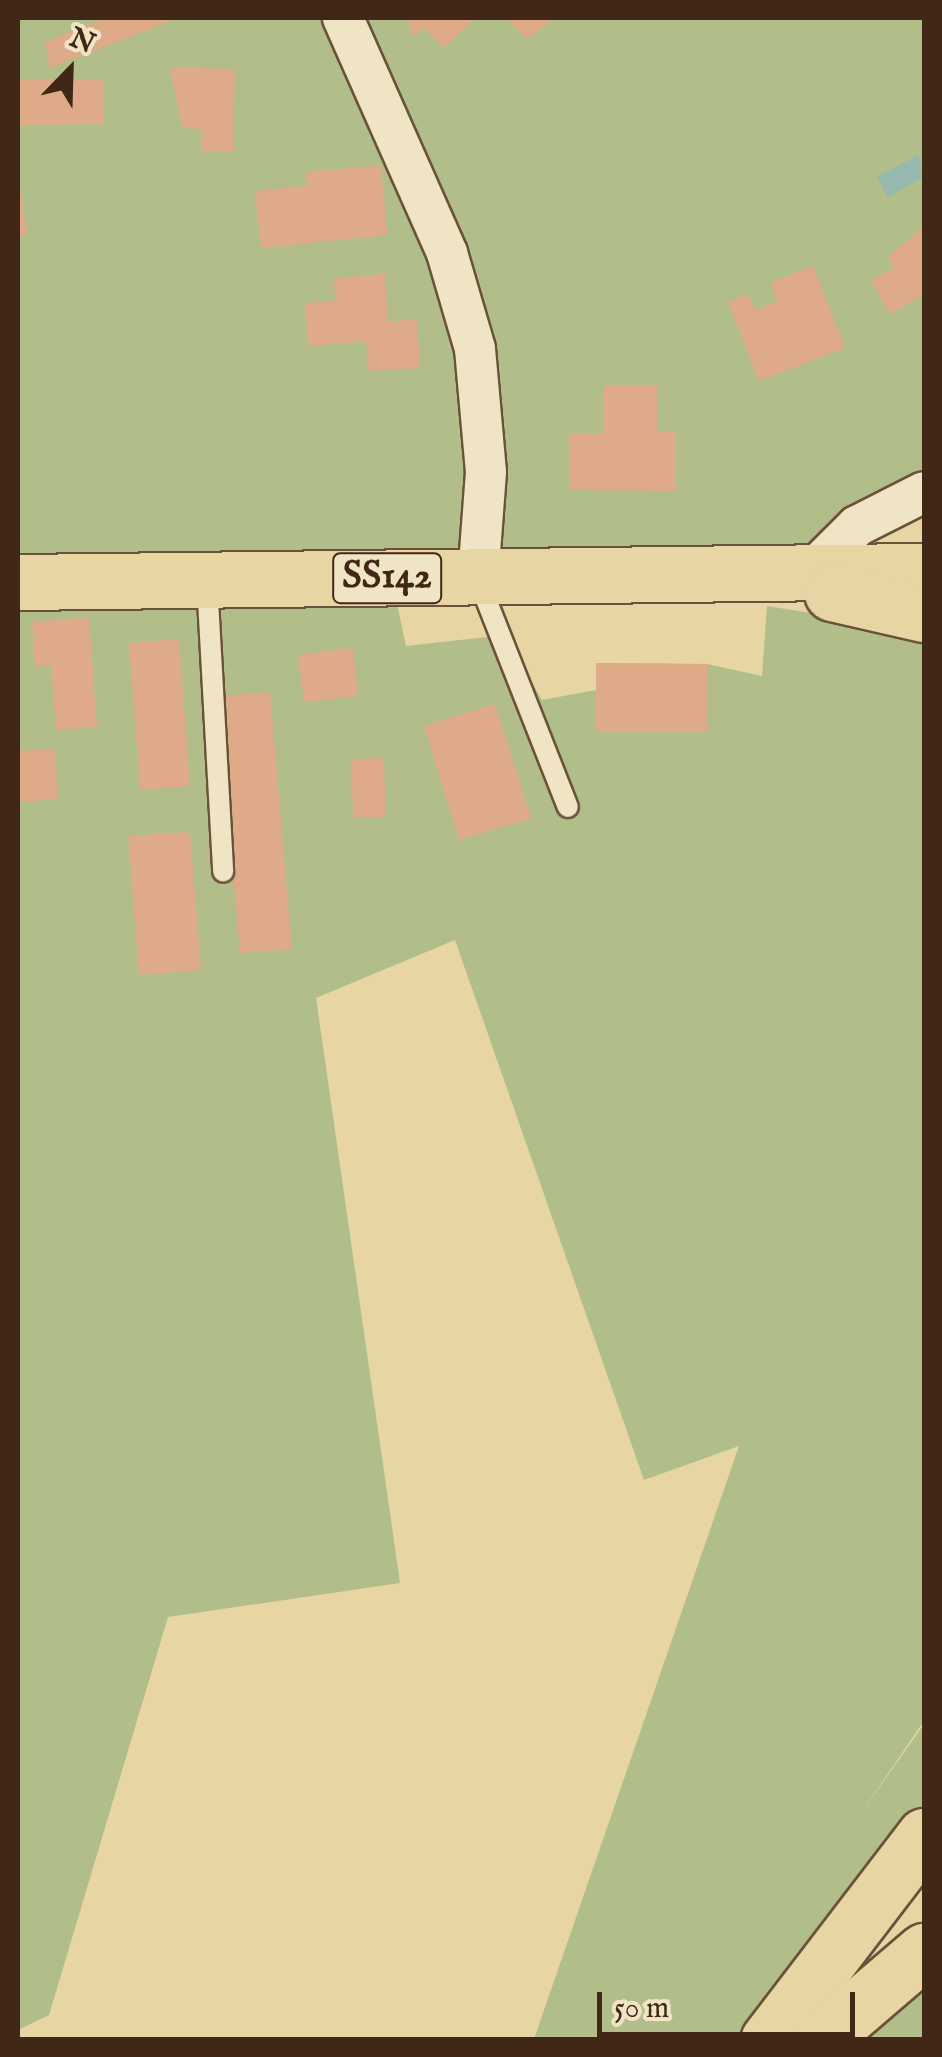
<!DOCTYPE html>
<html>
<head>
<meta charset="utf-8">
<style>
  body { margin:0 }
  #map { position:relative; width:942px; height:2057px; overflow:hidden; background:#e7d5a4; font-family:"IM FELL English",serif }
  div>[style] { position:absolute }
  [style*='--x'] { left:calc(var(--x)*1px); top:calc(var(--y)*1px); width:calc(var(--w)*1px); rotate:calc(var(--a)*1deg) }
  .green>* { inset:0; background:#b1be8a }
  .water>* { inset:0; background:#97b8ac }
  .building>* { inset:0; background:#dfaa87 }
  .roads { filter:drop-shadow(2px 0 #6a523a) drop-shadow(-2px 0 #6a523a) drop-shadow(0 2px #6a523a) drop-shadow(0 -2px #6a523a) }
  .lane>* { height:20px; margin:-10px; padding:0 10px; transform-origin:10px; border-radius:10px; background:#efe4c4 }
  .street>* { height:40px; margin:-20px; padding:0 20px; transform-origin:20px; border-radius:20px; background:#efe4c4 }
  .primary>* { height:55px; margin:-27.5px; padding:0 27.5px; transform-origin:27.5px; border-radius:27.5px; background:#e7d5a4 }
  .highway>* { height:55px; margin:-27.5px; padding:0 27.5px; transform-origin:27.5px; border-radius:27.5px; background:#e7d5a4 }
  span { translate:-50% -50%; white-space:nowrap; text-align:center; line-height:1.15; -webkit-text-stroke:9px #efe4c4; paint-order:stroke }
  .shield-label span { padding:2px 8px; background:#efe4c4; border:2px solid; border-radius:8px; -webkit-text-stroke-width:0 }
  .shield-label { font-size:38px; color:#412716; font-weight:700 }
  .frame { position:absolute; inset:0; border:20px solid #412716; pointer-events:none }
  .north { position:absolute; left:20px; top:20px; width:100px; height:100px; -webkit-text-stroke:8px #efe4c4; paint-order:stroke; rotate:23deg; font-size:28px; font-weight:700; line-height:40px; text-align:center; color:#412716 }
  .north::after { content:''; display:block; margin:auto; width:35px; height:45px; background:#412716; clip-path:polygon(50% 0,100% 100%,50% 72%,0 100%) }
  .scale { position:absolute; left:597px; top:1992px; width:258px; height:45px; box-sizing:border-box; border:5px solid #412716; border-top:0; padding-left:12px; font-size:30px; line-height:35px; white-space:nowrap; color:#412716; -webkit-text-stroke:8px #efe4c4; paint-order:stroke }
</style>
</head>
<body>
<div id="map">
  <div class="green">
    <i style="clip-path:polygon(18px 18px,924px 18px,924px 483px,789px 559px,18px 558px)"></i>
    <i style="clip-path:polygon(396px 599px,406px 646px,505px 635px,542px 700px,596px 690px,596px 663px,707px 664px,762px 676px,767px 606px,924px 631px,924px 1721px,859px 1816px,924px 1724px,924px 1807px,746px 2039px,534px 2039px,739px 1446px,644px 1480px,455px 940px,316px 998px,400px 1583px,168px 1617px,49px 2015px,18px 2030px,18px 605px)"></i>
    <i style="clip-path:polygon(924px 1976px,924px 2039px,851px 2039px)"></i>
  </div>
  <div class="water">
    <i style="clip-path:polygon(918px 155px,924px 177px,888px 197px,877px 177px)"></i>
  </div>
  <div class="building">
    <i style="clip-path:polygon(105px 18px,178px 18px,50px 68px,45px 42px)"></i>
    <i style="clip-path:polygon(407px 18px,475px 18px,444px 48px,424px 28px,412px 36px)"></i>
    <i style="clip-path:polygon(506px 18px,554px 18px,527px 39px)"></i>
    <i style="clip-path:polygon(170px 67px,235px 69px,233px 152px,201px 151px,201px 129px,182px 128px)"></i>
    <i style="clip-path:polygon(18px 80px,104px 80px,104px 124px,18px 125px)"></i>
    <i style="clip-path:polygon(381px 165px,387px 235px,261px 248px,255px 191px,307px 186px,306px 172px)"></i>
    <i style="clip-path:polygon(18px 180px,28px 235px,18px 236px)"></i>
    <i style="clip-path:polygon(924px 226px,924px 294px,890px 314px,871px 280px,894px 268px,888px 257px)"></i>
    <i style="clip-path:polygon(813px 266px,845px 348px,759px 381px,728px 302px,748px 294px,755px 310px,777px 301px,770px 283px)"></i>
    <i style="clip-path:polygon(385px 274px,388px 322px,417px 319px,420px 368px,369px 371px,366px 341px,308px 346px,305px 303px,335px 301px,334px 278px)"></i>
    <i style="clip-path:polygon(604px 385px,658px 386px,658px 431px,676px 431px,676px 491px,570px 490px,570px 434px,604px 434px)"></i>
    <i style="clip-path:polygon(89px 617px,97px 727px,56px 730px,51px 665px,35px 667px,32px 622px)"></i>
    <i style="clip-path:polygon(179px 639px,190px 786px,140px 790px,129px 643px)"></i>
    <i style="clip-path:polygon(353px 648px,358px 696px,304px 702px,298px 655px)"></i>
    <i style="clip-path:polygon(596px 663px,707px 664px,708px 732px,596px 732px)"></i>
    <i style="clip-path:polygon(270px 692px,292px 949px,240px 953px,218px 696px)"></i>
    <i style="clip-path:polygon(495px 704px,531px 818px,459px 840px,424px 726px)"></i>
    <i style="clip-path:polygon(55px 749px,58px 799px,18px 802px,18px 751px)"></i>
    <i style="clip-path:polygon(384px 758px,386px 818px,353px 818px,351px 759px)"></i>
    <i style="clip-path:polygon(190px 832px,201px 970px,139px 975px,128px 836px)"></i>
  </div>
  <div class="roads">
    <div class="lane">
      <i style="--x:478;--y:579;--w:245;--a:68.5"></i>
      <i style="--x:207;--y:582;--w:290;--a:86.8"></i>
    </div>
    <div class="street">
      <i style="--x:343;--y:18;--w:257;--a:66.1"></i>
      <i style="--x:447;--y:253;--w:100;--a:73.7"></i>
      <i style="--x:475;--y:349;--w:123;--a:84.9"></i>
      <i style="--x:486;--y:472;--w:106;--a:94.3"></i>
      <i style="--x:809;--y:574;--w:68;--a:-45"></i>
      <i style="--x:857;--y:526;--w:75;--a:-26.9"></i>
    </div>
    <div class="primary">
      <i style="--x:18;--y:582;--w:906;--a:-0.7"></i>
      <i style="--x:832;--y:593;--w:94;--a:12.9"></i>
    </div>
    <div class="highway">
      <i style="--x:768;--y:2040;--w:257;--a:-52.6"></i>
      <i style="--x:820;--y:2040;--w:137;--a:-40.6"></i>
    </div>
  </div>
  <div class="shield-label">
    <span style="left:387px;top:578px">SS142</span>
  </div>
  <div class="frame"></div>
  <div class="north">N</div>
  <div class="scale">50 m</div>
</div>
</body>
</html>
